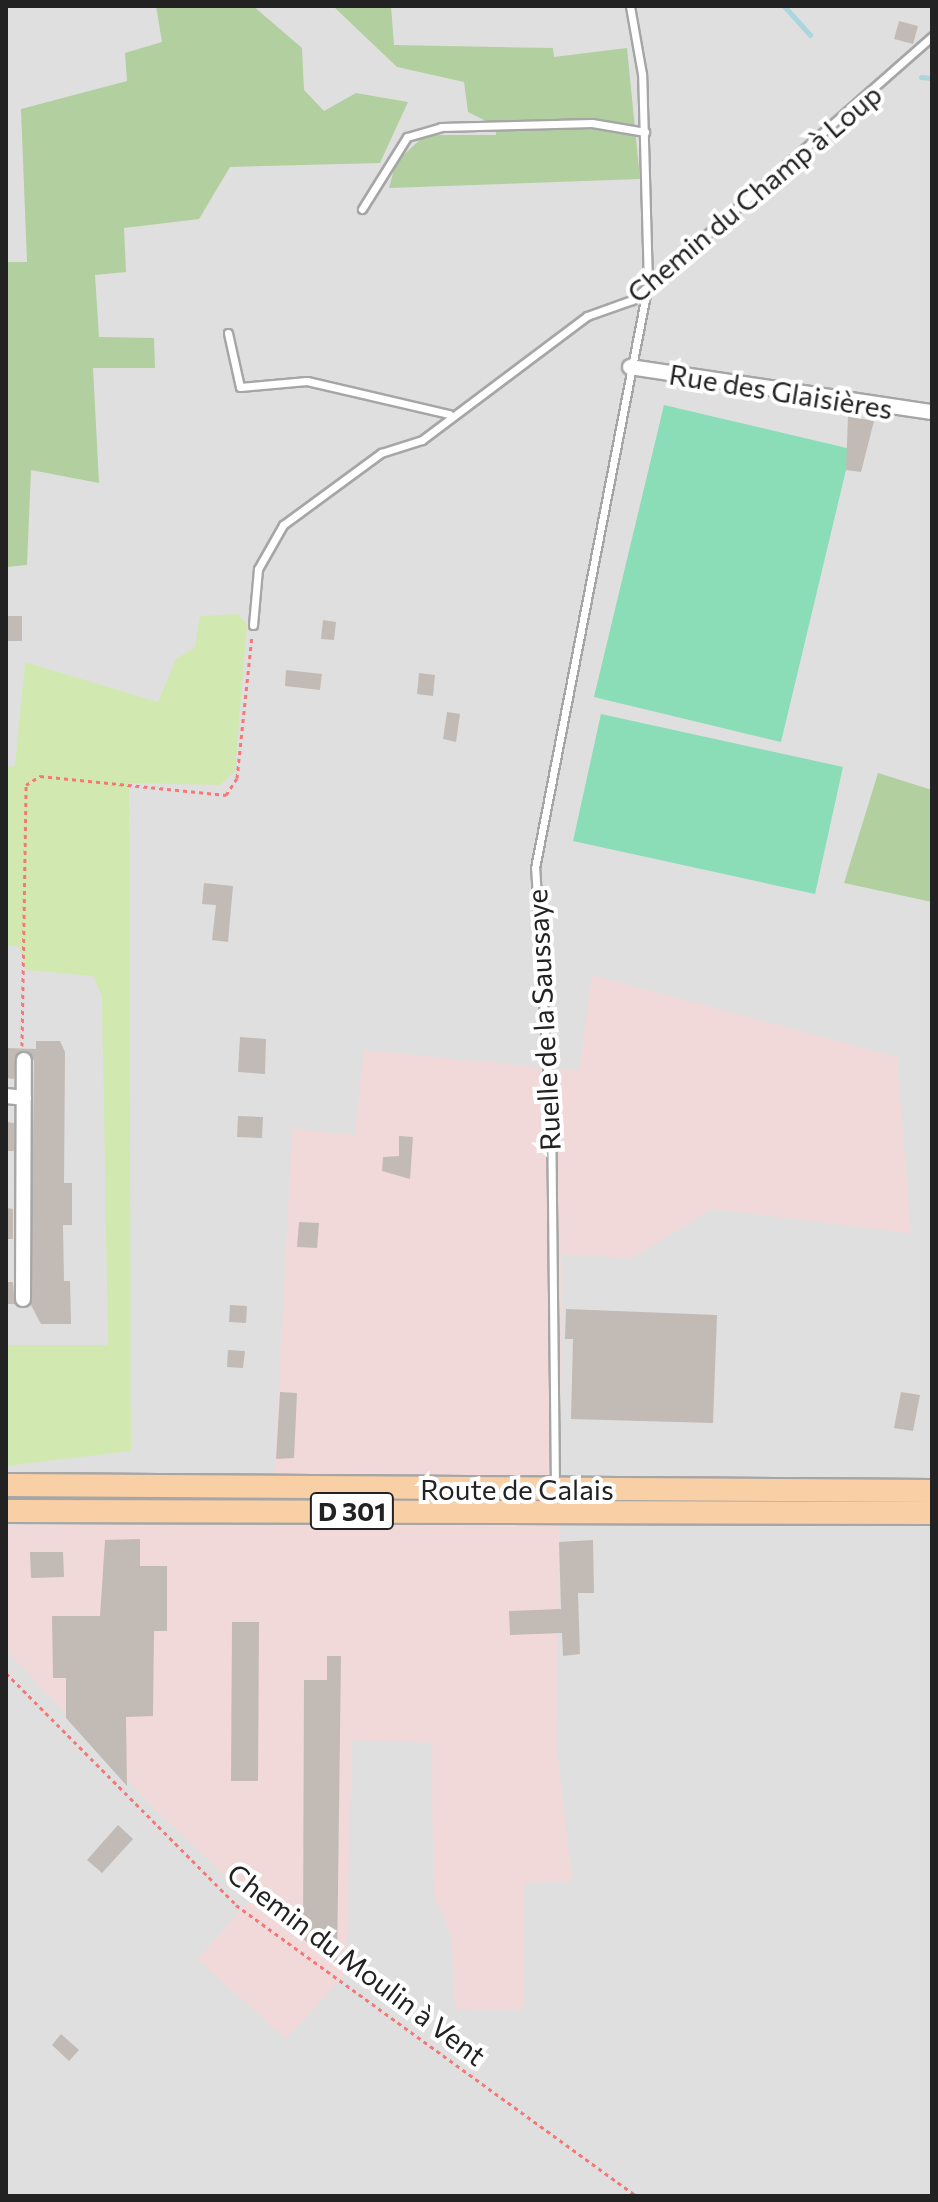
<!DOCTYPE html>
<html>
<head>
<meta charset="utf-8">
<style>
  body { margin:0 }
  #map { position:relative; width:938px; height:2202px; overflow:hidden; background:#f2eee9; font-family:Commissioner,sans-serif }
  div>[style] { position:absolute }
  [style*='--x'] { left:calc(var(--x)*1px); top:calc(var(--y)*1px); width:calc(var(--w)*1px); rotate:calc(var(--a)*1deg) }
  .residential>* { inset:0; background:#e0dfdf }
  .commercial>* { inset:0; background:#f1d9da }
  .grass>* { inset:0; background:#d1e9b1 }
  .forest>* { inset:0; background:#b1cf9f }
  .pitch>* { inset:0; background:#8addb6 }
  .stream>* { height:5px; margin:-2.5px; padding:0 2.5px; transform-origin:2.5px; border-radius:2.5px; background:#abd6dd }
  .building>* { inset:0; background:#c2bab5 }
  .path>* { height:3px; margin-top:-1.5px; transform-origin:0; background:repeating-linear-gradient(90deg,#f67876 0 4px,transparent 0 8px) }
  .roads { filter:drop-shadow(2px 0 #a6a6a6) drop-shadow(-2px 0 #a6a6a6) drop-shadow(0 2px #a6a6a6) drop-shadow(0 -2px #a6a6a6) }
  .service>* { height:7px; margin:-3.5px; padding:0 3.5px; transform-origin:3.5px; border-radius:3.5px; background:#fff }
  .minor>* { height:14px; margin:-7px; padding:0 7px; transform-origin:7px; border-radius:7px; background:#fff }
  .primary>* { height:22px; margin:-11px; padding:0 11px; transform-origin:11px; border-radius:11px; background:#f9cfa6 }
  span { translate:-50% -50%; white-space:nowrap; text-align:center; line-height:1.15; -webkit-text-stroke:8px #fff; paint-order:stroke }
  .shield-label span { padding:2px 6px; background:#fff; border:2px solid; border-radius:6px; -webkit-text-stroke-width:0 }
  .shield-label { font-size:26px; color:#222; font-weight:700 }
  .street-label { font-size:28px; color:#222 }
  .frame { position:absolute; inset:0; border:8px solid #222; pointer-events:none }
</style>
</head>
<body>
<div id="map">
  <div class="residential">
    <i style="clip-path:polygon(6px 6px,932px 6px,932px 2196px,6px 2196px)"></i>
  </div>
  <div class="commercial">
    <i style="clip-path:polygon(592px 975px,897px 1057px,911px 1233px,712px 1209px,632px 1258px,562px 1254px,557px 1749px,572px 1881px,523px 1883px,524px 2010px,455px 2009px,451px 1937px,434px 1894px,431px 1743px,352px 1740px,346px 1973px,286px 2039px,197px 1959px,251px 1899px,163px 1818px,6px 1650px,6px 1526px,272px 1524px,292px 1129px,355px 1135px,364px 1050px,579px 1071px)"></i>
  </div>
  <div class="grass">
    <i style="clip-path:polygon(238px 614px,247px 625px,235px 771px,220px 785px,129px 783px,131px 1451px,6px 1466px,7px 1345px,108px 1345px,102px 997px,93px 976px,26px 970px,19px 946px,6px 946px,6px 768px,15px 765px,25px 662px,158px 702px,176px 659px,195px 647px,200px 616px)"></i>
  </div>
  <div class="forest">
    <i style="clip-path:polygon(156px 6px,253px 6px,302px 48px,304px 90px,324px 111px,356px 93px,408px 102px,380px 163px,230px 167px,199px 219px,124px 228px,126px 272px,95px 275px,99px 337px,154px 338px,155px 368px,93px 368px,99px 483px,31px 470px,27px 565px,6px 567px,6px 262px,27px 262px,21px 109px,127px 81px,125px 53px,162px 42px)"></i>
    <i style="clip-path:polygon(333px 6px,391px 6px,394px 45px,553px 48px,554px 57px,627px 48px,640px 179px,389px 188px,396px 162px,425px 135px,496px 135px,496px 126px,468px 112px,464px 82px,397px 67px)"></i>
    <i style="clip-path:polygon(878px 773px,932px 790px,932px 902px,844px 883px)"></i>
  </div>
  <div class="pitch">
    <i style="clip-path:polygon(664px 405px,851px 449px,781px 742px,594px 697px)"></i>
    <i style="clip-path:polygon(601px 714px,843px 767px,815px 894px,573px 841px)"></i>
  </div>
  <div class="stream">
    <i style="--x:784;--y:6;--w:39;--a:48"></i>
    <i style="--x:921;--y:77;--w:11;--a:5"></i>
  </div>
  <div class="building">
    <i style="clip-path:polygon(899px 21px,918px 26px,913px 44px,894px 39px)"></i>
    <i style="clip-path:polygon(848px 416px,874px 421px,861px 472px,846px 470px)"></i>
    <i style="clip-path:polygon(6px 616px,22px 616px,22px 641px,6px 641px)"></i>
    <i style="clip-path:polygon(323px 620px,336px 622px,334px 640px,321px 639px)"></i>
    <i style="clip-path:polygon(286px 670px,322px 674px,320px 690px,285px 686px)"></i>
    <i style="clip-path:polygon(419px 673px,435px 675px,433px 696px,417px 694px)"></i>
    <i style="clip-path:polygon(447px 712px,460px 714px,456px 742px,443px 739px)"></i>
    <i style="clip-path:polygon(204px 883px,233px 886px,228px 942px,212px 940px,216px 905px,202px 904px)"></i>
    <i style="clip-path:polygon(240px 1037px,266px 1039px,265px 1074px,238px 1072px)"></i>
    <i style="clip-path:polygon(36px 1041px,60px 1041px,65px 1052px,64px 1183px,72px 1183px,72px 1225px,63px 1225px,64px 1281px,70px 1281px,71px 1324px,41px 1324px,31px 1305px,34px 1060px,18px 1052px,14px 1079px,6px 1078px,6px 1048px,36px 1049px)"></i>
    <i style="clip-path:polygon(238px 1116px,263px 1117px,262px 1138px,237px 1137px)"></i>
    <i style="clip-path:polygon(6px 1122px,14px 1123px,14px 1151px,6px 1151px)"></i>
    <i style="clip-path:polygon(399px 1136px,413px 1137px,410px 1179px,382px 1171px,383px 1157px,399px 1156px)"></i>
    <i style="clip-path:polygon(6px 1208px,13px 1209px,13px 1239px,6px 1239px)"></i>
    <i style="clip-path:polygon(299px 1222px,319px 1223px,317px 1248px,297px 1247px)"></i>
    <i style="clip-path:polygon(6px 1282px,13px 1282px,15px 1304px,6px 1304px)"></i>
    <i style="clip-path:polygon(230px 1305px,247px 1306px,246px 1323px,229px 1322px)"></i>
    <i style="clip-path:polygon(566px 1309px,717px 1315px,713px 1423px,571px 1419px,573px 1339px,565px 1339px)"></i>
    <i style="clip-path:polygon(228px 1350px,245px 1351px,243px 1368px,227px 1367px)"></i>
    <i style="clip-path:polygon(280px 1392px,297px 1393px,294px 1458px,276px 1459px)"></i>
    <i style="clip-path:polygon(901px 1392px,920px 1395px,913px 1431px,894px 1428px)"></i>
    <i style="clip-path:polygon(140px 1539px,140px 1566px,167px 1566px,167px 1631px,154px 1631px,153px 1716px,126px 1717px,127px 1786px,66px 1718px,66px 1678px,53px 1678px,52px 1616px,100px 1616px,105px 1540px)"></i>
    <i style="clip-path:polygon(593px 1540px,594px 1593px,578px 1593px,580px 1654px,563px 1656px,562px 1633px,510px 1635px,509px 1611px,561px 1609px,559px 1542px)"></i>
    <i style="clip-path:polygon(30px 1552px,63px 1552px,64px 1577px,31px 1578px)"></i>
    <i style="clip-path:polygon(232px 1622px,259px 1622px,258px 1781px,231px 1781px)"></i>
    <i style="clip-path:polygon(327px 1656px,341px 1656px,337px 1965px,303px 1939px,304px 1680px,327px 1680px)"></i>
    <i style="clip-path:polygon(118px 1825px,133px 1839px,102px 1873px,87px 1860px)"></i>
    <i style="clip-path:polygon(61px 2034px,79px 2050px,69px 2061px,52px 2045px)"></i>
  </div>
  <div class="path">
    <i style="--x:22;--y:1046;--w:261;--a:-89.1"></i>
    <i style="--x:26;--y:785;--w:17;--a:-33"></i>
    <i style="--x:40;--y:776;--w:187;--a:5.8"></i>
    <i style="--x:226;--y:795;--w:20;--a:-57"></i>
    <i style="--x:237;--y:778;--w:143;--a:-84"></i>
    <i style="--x:6;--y:1673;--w:327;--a:45.2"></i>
    <i style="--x:236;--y:1905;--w:495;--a:36"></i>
  </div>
  <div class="roads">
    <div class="service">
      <i style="--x:362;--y:209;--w:85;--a:-58"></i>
      <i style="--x:407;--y:137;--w:35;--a:-16"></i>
      <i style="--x:441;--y:127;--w:151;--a:-1.5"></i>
      <i style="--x:592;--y:123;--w:54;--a:9.6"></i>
      <i style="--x:228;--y:333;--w:55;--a:77.5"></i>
      <i style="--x:240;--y:387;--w:67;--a:-5.1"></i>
      <i style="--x:307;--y:381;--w:146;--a:13.1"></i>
      <i style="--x:253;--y:625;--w:56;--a:-84.9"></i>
      <i style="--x:258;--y:569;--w:51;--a:-60.4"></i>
      <i style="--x:283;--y:525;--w:122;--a:-36.3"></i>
      <i style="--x:381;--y:453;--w:43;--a:-17.6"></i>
      <i style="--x:422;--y:440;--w:206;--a:-36.9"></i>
      <i style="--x:587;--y:316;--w:48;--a:-19.6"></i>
      <i style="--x:632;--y:300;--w:400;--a:-41.3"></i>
      <i style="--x:555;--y:1487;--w:353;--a:-90.6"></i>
      <i style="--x:551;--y:1134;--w:266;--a:-93.4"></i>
      <i style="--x:535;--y:868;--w:595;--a:-79.05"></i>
      <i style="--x:648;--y:284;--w:210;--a:-91.6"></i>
      <i style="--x:642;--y:74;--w:69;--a:-100"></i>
    </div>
    <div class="minor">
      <i style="--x:630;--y:367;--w:305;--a:8.5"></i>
      <i style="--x:6;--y:1096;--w:18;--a:6"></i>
      <i style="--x:23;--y:1299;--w:239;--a:-89.8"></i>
    </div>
    <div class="primary">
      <i style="--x:6;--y:1485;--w:926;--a:0.37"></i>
      <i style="--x:6;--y:1511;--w:926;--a:0.12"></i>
    </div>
  </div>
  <div class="shield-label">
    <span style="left:352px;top:1511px">D 301</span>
  </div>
  <div class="street-label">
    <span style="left:754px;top:193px;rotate:-40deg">Chemin du Champ à Loup</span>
    <span style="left:781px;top:391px;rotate:9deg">Rue des Glaisières</span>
    <span style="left:543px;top:1020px;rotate:-93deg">Ruelle de la Saussaye</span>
    <span style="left:517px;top:1489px">Route de Calais</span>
    <span style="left:357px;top:1964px;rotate:37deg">Chemin du Moulin à Vent</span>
  </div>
  <div class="frame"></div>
</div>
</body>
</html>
